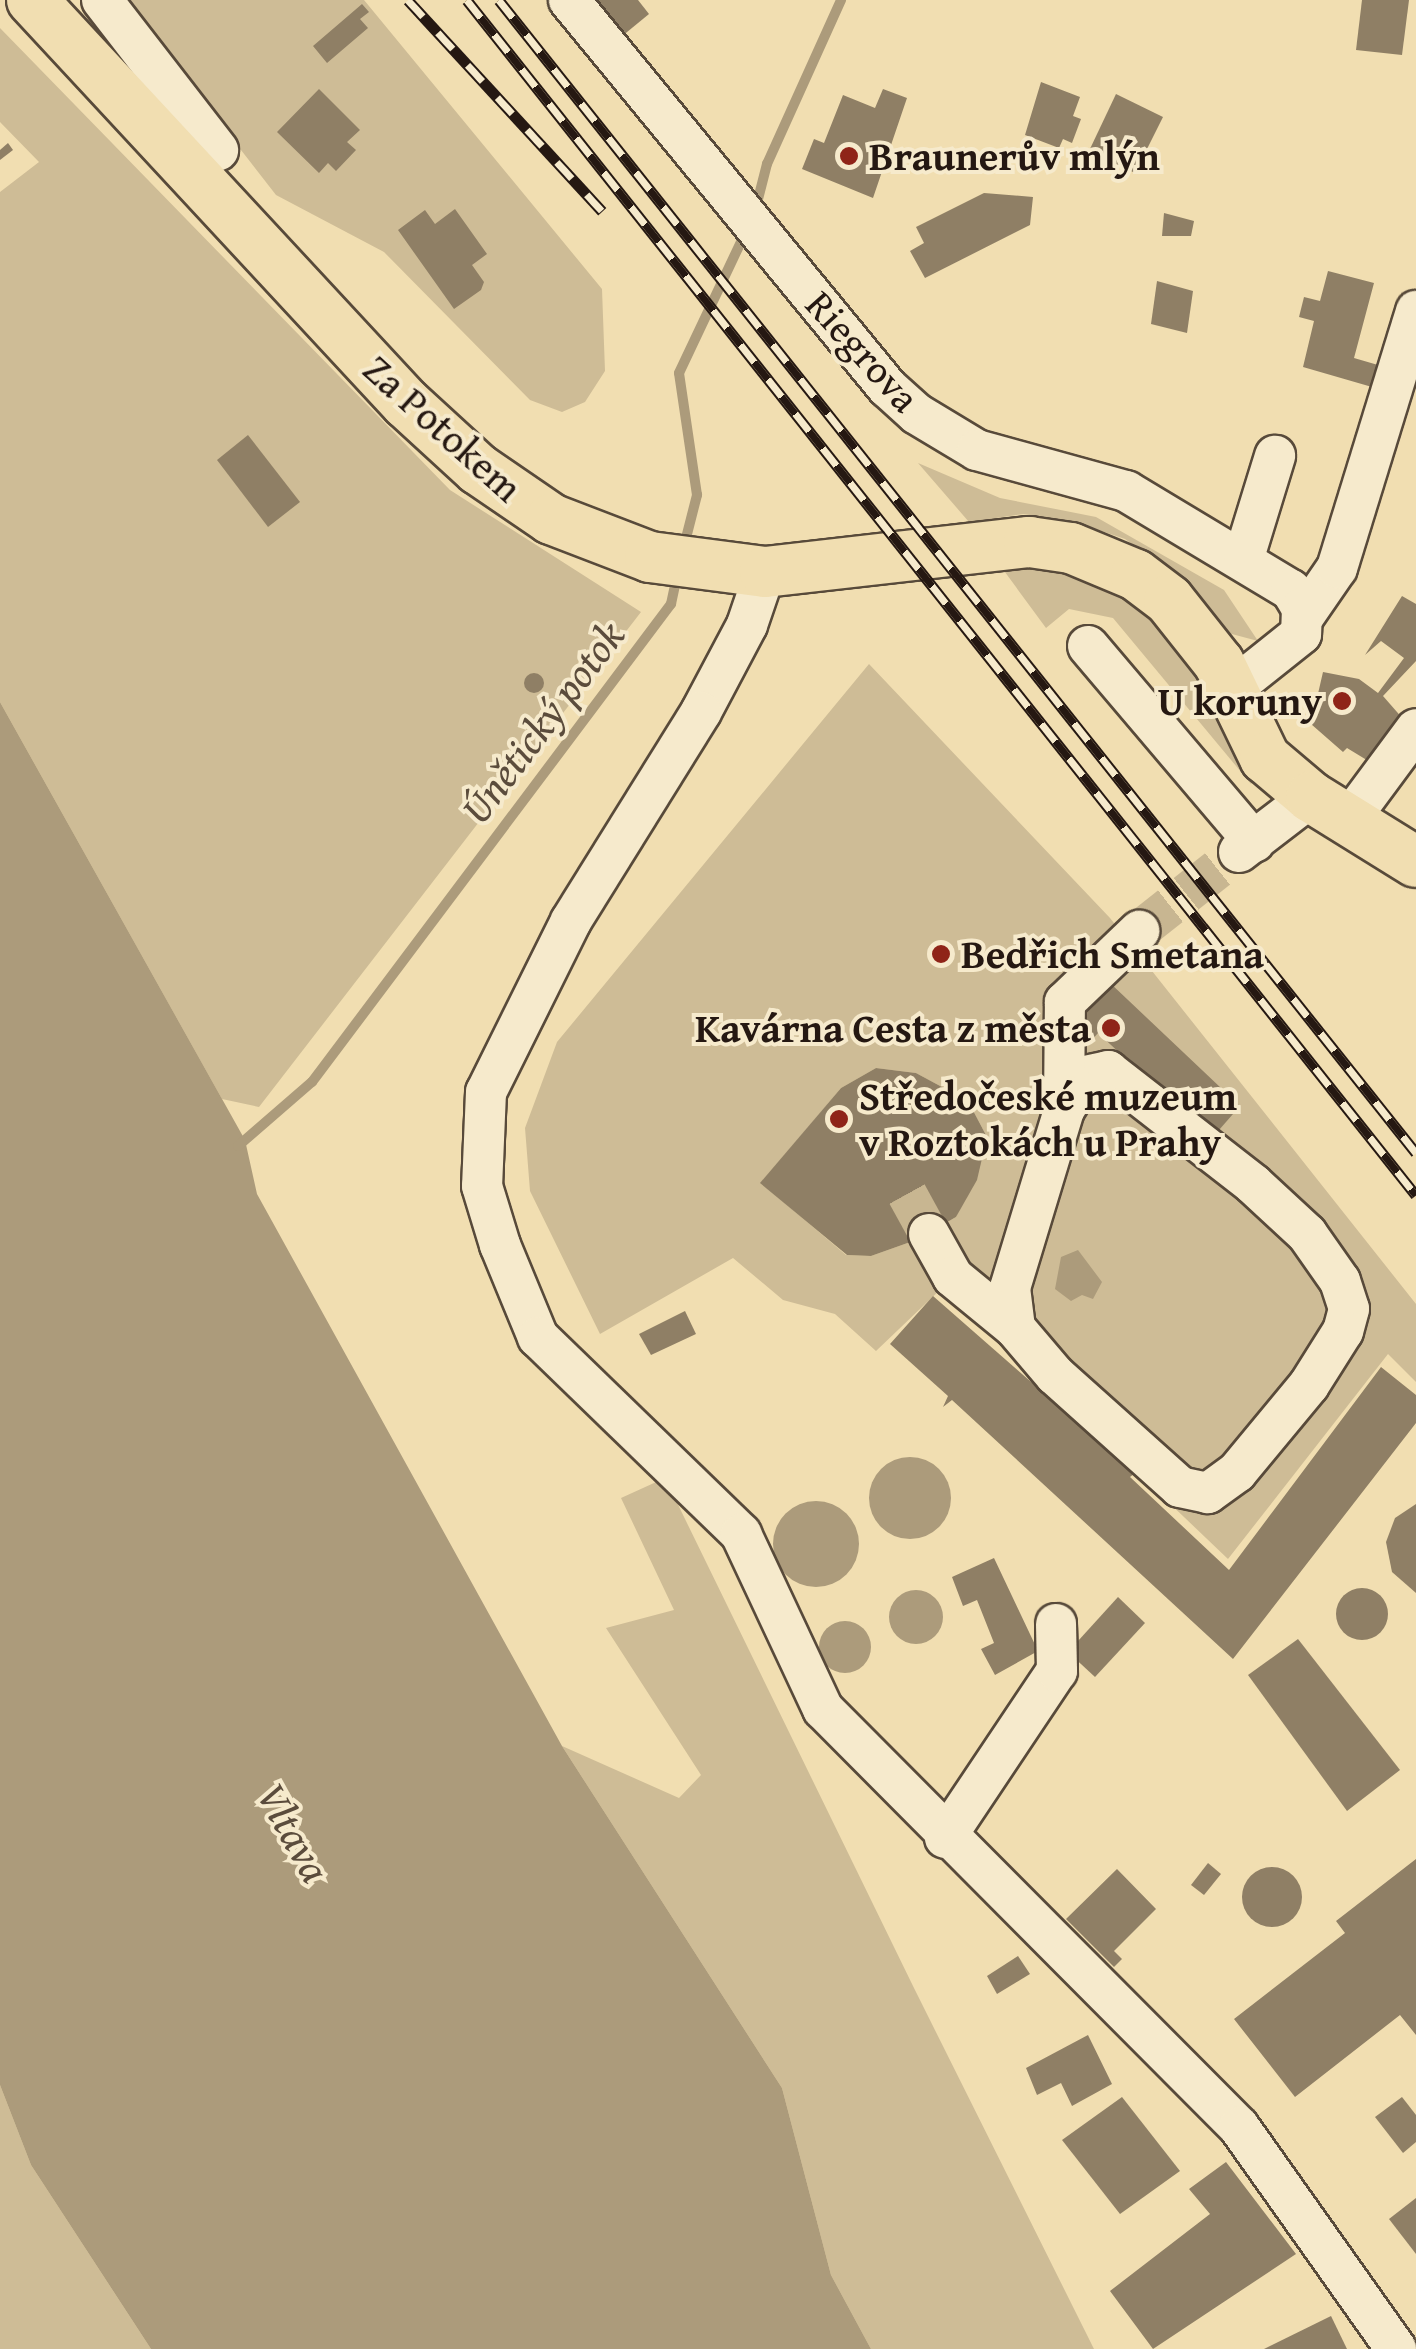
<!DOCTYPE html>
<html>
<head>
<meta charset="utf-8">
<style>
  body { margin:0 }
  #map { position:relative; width:1416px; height:2349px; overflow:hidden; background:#f1deb1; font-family:"Gentium Book Plus",serif }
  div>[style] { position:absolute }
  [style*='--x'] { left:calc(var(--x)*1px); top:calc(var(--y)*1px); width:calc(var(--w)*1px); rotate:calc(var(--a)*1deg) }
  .green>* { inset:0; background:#cebc96 }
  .water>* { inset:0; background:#ac9b7b }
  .round { border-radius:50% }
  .stream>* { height:10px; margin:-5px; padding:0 5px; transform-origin:5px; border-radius:5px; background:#ac9b7b }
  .building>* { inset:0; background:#8f7f65 }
  .minor-tunnel>* { height:40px; margin-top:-20px; transform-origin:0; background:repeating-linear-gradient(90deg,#c8b691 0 40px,transparent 0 60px) }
  .roads { filter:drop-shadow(2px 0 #584a3a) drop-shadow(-2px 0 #584a3a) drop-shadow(0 2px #584a3a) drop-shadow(0 -2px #584a3a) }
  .minor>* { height:40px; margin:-20px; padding:0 20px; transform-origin:20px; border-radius:20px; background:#f6eacc }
  .major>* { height:50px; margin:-25px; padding:0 25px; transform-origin:25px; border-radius:25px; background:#f1deb1 }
  .rail>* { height:11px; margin-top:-5.5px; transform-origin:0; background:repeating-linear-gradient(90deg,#f6eacc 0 22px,#251812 0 44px); box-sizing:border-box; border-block:2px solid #251812 }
  .dots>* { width:28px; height:28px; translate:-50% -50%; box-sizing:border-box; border:5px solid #f6eacc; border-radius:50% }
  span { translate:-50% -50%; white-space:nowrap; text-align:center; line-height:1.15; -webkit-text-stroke:8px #f6eacc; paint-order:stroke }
  .poi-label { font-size:40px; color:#251812; font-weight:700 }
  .left { translate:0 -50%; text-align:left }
  .right { translate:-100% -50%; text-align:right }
  .street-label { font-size:40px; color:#251812 }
  .water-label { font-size:42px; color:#5b4c3c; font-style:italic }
</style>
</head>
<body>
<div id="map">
  <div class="green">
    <i style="clip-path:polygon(124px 0,364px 0,602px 289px,605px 371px,585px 402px,562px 412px,530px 400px,384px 252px,276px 195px)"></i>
    <i style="clip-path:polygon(0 28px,450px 490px,641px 612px,259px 1107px,222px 1099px,0 702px,0 192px,39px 162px,0 122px)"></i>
    <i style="clip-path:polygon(918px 463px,1000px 498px,1096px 517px,1224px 590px,1258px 641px,1228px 633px,1181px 579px,1125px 539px,1075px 522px,1023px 514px,969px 522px)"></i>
    <i style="clip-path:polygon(999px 564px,1060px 568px,1107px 583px,1148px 609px,1180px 642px,1256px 778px,1251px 784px,1113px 618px,1069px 609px,1046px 628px)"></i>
    <i style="clip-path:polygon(evenodd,869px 664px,1110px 918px,1416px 1304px,1416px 1382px,1388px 1354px,1228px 1559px,943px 1287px,876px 1351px,835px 1314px,783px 1300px,733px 1258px,600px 1334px,530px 1191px,525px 1128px,557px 1042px,869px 664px,876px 1068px,916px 1073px,968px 1101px,987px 1137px,956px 1217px,916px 1240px,871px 1256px,846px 1255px,761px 1183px,841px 1088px,876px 1068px)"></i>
    <i style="clip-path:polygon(665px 1478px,913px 1986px,1094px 2349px,871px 2349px,831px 2275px,782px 2088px,562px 1746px,679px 1798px,701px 1775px,606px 1628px,674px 1610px,621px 1498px)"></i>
    <i style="clip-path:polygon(0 2085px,31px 2165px,151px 2349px,0 2349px)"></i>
  </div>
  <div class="water">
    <i style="clip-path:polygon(0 702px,245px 1140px,257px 1194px,562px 1746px,782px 2088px,831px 2275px,871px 2349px,151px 2349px,31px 2165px,0 2085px)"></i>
    <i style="clip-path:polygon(1078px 1250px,1102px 1282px,1093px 1299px,1082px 1295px,1071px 1301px,1055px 1289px,1061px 1257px)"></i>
    <i class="round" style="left:869px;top:1457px;width:82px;height:82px"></i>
    <i class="round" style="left:773px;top:1501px;width:86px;height:86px"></i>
    <i class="round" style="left:889px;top:1590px;width:54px;height:54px"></i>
    <i class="round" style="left:819px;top:1621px;width:52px;height:52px"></i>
  </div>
  <div class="stream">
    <i style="--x:755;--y:211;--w:49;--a:-75.7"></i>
    <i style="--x:767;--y:164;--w:180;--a:-65.7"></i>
    <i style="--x:684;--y:546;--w:53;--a:-75.7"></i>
    <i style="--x:697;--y:495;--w:123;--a:-98.4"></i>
    <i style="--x:679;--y:373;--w:157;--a:-64.7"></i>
    <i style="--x:238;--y:1146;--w:98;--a:-40.9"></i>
    <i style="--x:312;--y:1082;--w:598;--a:-53.09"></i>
    <i style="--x:671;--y:604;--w:33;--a:-78"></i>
  </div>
  <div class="building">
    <i style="clip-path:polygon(590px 0,638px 0,649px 14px,621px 37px)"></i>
    <i style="clip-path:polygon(1362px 0,1409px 0,1402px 55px,1356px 50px)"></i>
    <i style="clip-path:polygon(362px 4px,369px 12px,360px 19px,368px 28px,327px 63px,313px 46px)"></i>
    <i style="clip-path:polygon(1041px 82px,1080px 97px,1073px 116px,1081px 119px,1072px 143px,1063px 139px,1059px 148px,1025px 135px)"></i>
    <i style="clip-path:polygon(319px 89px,360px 130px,347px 142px,356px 150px,336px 171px,328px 163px,319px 173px,277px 132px)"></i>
    <i style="clip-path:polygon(883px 89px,907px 98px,873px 198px,802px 169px,814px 139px,824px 143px,843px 95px,875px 108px)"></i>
    <i style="clip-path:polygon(1116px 94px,1163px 117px,1135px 173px,1089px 151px)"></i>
    <i style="clip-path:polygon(8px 143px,13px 150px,0 160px,0 150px)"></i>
    <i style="clip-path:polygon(984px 193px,1033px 197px,1030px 225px,925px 278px,910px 251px,924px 243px,916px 227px)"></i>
    <i style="clip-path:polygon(455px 209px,487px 254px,472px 265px,484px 282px,481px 290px,454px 309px,398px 230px,425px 210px,435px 224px)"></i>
    <i style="clip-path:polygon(1164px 213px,1194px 221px,1191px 236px,1162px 236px)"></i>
    <i style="clip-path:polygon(1328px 271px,1374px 283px,1354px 358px,1378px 365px,1372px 387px,1303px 367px,1314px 321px,1299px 317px,1304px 297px,1320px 301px)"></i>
    <i style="clip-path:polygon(1157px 281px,1193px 291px,1187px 333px,1151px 324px)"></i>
    <i style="clip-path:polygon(248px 435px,300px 502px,268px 527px,217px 460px)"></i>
    <i style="clip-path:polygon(1402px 596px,1416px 604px,1416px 661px,1383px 696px,1411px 728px,1370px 762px,1347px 748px,1343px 752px,1311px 724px,1323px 672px,1359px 679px,1378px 693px,1404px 658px,1381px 641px,1365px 655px)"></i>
    <i class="round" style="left:524px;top:673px;width:20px;height:20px"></i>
    <i style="clip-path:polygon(1109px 982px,1240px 1106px,1212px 1138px,1098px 1033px,1091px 1041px,1071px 1023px)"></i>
    <i style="clip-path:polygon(876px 1068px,916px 1073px,968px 1101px,987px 1137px,977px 1180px,956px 1217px,916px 1240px,871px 1256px,847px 1255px,760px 1183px,841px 1088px)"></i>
    <i style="clip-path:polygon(933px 1296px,1135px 1473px,1130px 1477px,1229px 1570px,1381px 1367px,1416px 1395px,1416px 1423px,1233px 1659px,952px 1400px,943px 1407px,948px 1396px,890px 1344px)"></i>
    <i style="clip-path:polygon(685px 1311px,696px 1334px,651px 1355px,639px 1334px)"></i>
    <i style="clip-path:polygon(1416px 1504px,1416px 1593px,1392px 1572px,1386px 1542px,1395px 1518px)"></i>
    <i style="clip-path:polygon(994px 1558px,1038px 1651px,995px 1675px,981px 1649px,994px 1643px,977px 1600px,963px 1606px,952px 1577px)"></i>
    <i class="round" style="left:1336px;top:1588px;width:52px;height:52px"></i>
    <i style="clip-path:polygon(1118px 1597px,1145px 1623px,1095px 1677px,1068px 1652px)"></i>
    <i style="clip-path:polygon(1298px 1639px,1400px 1770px,1347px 1811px,1248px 1675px)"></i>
    <i style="clip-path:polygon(1416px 1859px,1416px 2035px,1400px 2015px,1295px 2097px,1234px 2019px,1345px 1933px,1336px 1921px)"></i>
    <i style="clip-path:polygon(1208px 1863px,1221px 1874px,1204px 1895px,1191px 1885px)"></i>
    <i class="round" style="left:1242px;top:1867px;width:60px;height:60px"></i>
    <i style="clip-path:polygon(1117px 1869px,1156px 1909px,1114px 1951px,1122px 1959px,1114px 1967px,1066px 1919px)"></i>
    <i style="clip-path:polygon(1018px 1956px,1030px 1974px,997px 1994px,987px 1976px)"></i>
    <i style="clip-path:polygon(1088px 2035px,1112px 2084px,1072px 2106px,1061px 2083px,1037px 2095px,1026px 2068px)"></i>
    <i style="clip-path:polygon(1122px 2097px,1180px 2171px,1120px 2214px,1062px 2140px)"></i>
    <i style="clip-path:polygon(1402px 2097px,1416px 2115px,1416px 2142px,1403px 2153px,1375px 2117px)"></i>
    <i style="clip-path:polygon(1226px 2162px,1296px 2254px,1153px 2349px,1110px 2291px,1210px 2214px,1189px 2189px)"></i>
    <i style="clip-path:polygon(1416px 2198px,1416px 2254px,1389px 2219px)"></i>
    <i style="clip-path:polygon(1331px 2316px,1347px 2349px,1264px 2349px)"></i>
  </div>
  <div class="minor-tunnel">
    <i style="--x:1139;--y:931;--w:127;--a:-38.3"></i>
    <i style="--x:907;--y:1194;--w:46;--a:61.2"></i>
  </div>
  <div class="roads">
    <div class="minor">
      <i style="--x:102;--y:0;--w:190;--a:52.3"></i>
      <i style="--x:569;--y:0;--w:501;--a:50.59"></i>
      <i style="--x:887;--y:387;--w:40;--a:42"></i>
      <i style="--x:917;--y:414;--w:70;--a:31"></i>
      <i style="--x:977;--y:450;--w:155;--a:15.4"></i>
      <i style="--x:1126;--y:491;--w:192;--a:31"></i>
      <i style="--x:1291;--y:590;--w:21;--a:59"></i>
      <i style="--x:1302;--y:608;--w:26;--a:92"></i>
      <i style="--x:1301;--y:634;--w:88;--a:141.4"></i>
      <i style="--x:1244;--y:557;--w:106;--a:-72.9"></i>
      <i style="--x:765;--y:572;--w:56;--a:108.8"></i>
      <i style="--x:747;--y:625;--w:98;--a:117.9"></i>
      <i style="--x:701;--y:712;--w:246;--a:121.9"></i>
      <i style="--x:571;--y:921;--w:191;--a:116.4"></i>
      <i style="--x:486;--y:1092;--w:94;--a:92.4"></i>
      <i style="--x:482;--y:1186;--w:62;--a:73"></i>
      <i style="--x:500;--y:1245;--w:100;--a:67.6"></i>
      <i style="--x:538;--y:1337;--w:283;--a:44.1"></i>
      <i style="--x:741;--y:1534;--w:193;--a:64.9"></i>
      <i style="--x:823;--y:1709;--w:590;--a:45.14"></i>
      <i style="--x:1239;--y:2127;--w:272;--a:54.7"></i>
      <i style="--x:1304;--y:616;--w:58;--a:-55.5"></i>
      <i style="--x:1337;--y:568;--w:269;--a:-72.9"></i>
      <i style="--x:1088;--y:646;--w:257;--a:49.7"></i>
      <i style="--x:1348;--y:821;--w:114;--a:-53.5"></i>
      <i style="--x:1239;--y:852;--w:91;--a:-37.4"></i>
      <i style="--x:1064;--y:1110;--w:40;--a:-58"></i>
      <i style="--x:1085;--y:1076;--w:24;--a:-12"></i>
      <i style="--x:1108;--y:1071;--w:184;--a:37.9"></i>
      <i style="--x:1253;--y:1184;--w:74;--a:42.8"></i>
      <i style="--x:1307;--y:1234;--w:57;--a:54.9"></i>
      <i style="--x:1340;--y:1281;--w:29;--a:72"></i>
      <i style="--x:1349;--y:1309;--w:23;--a:105"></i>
      <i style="--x:1343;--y:1331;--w:64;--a:122.2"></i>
      <i style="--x:1309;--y:1385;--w:113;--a:129.6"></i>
      <i style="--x:1237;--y:1472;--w:36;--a:144"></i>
      <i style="--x:1208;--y:1493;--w:29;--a:-168"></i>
      <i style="--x:1180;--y:1487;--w:168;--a:-138.1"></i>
      <i style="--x:1055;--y:1375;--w:62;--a:-130.4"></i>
      <i style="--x:1015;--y:1328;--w:40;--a:-97.1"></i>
      <i style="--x:1010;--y:1288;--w:186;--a:-73.1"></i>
      <i style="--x:1064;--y:1110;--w:108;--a:-89.5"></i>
      <i style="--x:1065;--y:1002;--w:103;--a:-43.8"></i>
      <i style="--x:929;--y:1234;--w:49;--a:60.8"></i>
      <i style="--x:953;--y:1277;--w:80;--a:39.4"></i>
      <i style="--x:945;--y:1838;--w:201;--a:-56.2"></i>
      <i style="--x:1057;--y:1671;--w:47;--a:-91.2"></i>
    </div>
    <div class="major">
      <i style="--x:32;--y:0;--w:550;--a:47.14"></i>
      <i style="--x:406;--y:403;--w:98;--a:42.5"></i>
      <i style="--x:478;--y:469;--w:88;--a:34.4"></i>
      <i style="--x:551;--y:519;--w:106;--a:21"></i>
      <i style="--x:650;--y:557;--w:116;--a:7.4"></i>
      <i style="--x:765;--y:572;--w:266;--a:-6.5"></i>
      <i style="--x:1029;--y:542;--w:42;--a:8.1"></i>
      <i style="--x:1071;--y:548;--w:70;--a:22.6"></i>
      <i style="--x:1136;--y:575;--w:41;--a:37.1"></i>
      <i style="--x:1169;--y:600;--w:80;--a:51.6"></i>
      <i style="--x:1219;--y:663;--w:106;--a:64.2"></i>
      <i style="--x:1265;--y:758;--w:60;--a:40.3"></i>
      <i style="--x:1311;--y:797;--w:123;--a:31.8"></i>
    </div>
  </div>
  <div class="rail">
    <i style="--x:408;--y:0;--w:287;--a:47.4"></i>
    <i style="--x:467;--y:0;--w:1526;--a:51.55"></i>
    <i style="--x:499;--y:0;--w:1473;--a:51.5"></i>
  </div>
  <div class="dots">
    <i style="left:849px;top:156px;background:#8f2418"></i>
    <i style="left:1342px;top:701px;background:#8f2418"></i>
    <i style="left:941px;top:954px;background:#8f2418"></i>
    <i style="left:1111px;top:1028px;background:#8f2418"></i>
    <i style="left:839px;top:1119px;background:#8f2418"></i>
  </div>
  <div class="poi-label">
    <span class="left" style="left:869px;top:156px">Braunerův mlýn</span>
    <span class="right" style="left:1322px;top:701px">U koruny</span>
    <span class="left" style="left:961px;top:954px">Bedřich Smetana</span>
    <span class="right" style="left:1091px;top:1028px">Kavárna Cesta z města</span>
    <span class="left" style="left:859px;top:1119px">Středočeské muzeum<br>v Roztokách u Prahy</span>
  </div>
  <div class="street-label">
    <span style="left:863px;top:351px;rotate:48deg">Riegrova</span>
    <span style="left:443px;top:428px;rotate:42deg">Za Potokem</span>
  </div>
  <div class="water-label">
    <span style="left:542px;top:722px;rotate:-53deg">Únětický potok</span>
    <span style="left:294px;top:1832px;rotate:61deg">Vltava</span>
  </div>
</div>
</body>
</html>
